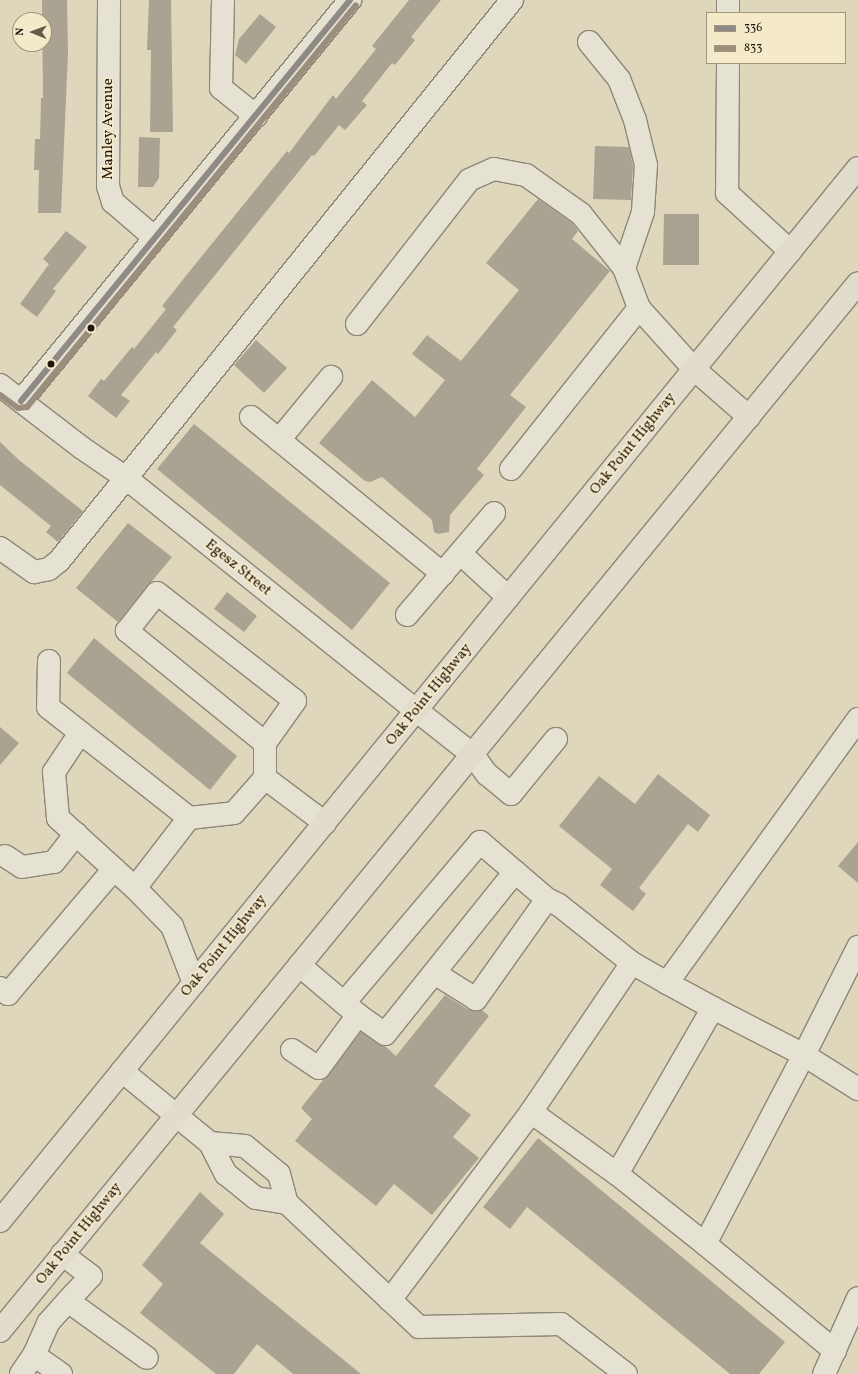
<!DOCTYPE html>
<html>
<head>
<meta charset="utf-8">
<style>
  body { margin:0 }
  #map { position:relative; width:858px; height:1374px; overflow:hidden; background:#dfd7bb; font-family:Vollkorn,serif }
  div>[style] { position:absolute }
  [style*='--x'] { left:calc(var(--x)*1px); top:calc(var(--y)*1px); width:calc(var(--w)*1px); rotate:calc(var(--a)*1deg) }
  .building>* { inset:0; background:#aaa391 }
  .roads { filter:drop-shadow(1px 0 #8d8777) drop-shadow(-1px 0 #8d8777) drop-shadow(0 1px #8d8777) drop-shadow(0 -1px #8d8777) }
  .minor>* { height:22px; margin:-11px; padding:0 11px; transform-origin:11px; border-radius:11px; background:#e5e1d3 }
  .major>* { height:22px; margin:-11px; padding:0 11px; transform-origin:11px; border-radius:11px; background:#e1dccb }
  .bus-1>* { height:6px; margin:-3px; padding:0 3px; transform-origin:3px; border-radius:3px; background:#908a86 }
  .bus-2>* { height:6px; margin:-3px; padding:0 3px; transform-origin:3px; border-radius:3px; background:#9b8e7d }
  .dots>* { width:11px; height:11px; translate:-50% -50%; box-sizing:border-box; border:2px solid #f4eac9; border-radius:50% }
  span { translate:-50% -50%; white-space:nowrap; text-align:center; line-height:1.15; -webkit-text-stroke:3.5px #f4eac9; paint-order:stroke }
  .street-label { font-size:15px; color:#21160d }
  .legend { position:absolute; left:706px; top:12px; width:140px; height:52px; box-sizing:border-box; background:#f4eac9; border:1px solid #a0957e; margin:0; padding:5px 7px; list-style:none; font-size:12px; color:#21160d }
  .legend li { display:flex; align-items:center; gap:8px; height:20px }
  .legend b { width:20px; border:1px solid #a0957e }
  .north { position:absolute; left:12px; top:12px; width:40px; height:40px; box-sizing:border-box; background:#f4eac9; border:1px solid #a0957e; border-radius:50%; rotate:271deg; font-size:11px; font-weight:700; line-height:16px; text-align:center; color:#21160d }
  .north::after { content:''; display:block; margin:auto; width:14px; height:18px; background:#645a4a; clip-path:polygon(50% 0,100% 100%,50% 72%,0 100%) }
</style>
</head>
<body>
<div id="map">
  <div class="building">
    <i style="clip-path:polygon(42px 0,67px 0,68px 53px,61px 213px,38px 213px,39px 170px,34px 170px,35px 139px,40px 139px,41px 98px,43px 98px)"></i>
    <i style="clip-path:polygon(149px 0,171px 0,173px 132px,150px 132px,151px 50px,147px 50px)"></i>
    <i style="clip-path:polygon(409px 0,441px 0,411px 37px,415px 40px,395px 65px,392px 63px,362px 101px,367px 105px,345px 130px,339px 125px,314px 156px,312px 155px,173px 327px,177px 330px,158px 354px,156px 352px,121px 395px,130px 401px,116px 418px,88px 396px,101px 379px,104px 381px,132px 347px,134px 349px,166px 309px,162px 306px,189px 272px,287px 151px,289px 153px,333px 95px,336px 99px,376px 49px,372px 46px)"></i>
    <i style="clip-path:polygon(260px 14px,276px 27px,246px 64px,235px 55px,239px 39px)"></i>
    <i style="clip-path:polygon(139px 137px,160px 138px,159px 178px,153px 187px,138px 187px)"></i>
    <i style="clip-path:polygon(595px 146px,629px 147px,633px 166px,631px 200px,593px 199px)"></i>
    <i style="clip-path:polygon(538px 199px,572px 223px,578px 231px,572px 239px,610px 271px,510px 395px,526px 407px,477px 469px,484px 475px,450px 515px,449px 532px,438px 534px,434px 532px,432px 520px,382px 477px,370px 482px,365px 481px,319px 443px,372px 380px,415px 417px,445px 380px,412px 354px,427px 335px,461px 361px,519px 290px,486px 263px)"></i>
    <i style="clip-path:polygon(664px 214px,699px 214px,699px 265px,663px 265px)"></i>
    <i style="clip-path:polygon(66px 231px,87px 247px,53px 289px,56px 291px,37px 317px,20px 304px,49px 264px,43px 259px)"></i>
    <i style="clip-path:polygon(256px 340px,287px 368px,264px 393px,234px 365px)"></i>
    <i style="clip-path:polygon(194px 424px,390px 583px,352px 630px,157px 469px)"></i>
    <i style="clip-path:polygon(0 442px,19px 460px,83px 511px,58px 542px,46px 532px,51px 526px,0 485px)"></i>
    <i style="clip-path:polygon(128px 523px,172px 557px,118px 622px,76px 588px)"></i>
    <i style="clip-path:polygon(227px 592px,257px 616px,244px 632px,214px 609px)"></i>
    <i style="clip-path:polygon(94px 638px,237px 756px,210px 790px,67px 673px)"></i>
    <i style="clip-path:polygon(0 727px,19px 743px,0 765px)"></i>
    <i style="clip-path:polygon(658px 774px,710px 815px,698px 832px,688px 824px,639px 888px,646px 894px,633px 911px,600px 885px,612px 869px,559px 826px,599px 776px,635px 804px)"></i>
    <i style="clip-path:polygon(858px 842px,858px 883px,838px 866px)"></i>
    <i style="clip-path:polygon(445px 995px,469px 1010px,482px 1010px,489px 1016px,434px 1086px,471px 1115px,453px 1137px,479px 1158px,432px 1215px,394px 1184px,376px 1206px,295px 1141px,312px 1119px,301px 1108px,361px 1032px,378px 1044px,385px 1046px,396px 1056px)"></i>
    <i style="clip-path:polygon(538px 1138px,785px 1342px,759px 1374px,730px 1374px,527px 1207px,510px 1229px,483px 1207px)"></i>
    <i style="clip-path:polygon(200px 1192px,224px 1214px,200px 1243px,361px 1374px,293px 1374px,257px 1344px,234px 1374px,216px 1374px,140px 1313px,163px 1284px,142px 1265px)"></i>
  </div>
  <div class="roads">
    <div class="minor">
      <i style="--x:109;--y:0;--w:186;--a:90.3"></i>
      <i style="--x:108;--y:186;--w:17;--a:73"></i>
      <i style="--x:113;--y:202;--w:55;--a:40.6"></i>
      <i style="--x:223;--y:0;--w:88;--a:91.3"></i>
      <i style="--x:221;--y:88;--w:45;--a:38.7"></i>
      <i style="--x:728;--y:13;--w:13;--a:-90"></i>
      <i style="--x:589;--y:42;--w:48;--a:51"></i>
      <i style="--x:619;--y:79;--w:44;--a:68.7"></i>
      <i style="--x:635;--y:120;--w:46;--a:76.3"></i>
      <i style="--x:646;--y:165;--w:47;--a:93.7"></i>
      <i style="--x:643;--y:212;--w:59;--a:108.7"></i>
      <i style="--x:728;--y:63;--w:130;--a:90.4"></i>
      <i style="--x:727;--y:193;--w:86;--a:42.6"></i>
      <i style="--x:357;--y:324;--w:182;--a:-52.1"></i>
      <i style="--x:469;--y:180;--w:27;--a:-24"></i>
      <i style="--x:494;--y:169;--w:33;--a:11"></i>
      <i style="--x:526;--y:175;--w:67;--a:35.3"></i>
      <i style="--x:581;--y:214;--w:69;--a:51.5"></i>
      <i style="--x:624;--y:268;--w:43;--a:69.4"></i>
      <i style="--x:639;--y:308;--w:82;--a:48"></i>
      <i style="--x:0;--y:385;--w:103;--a:37.5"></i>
      <i style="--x:82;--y:448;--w:53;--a:34.3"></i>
      <i style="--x:126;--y:478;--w:371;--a:38.7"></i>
      <i style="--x:416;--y:710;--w:73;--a:38.3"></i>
      <i style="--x:473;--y:755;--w:24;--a:54"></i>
      <i style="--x:487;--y:774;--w:31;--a:40"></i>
      <i style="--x:511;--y:794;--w:71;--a:-50.7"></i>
      <i style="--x:21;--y:401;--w:519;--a:-50.63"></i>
      <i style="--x:251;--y:417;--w:248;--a:39.3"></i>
      <i style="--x:279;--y:440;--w:82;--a:-50.5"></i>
      <i style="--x:511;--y:469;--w:206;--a:-51.5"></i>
      <i style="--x:0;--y:548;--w:42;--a:35.2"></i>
      <i style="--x:34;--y:572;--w:15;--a:-11"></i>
      <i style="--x:49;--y:569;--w:13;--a:-39"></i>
      <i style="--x:59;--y:561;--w:721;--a:-51.08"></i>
      <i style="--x:461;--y:554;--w:64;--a:42.5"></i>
      <i style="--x:407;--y:615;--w:134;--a:-49.5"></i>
      <i style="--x:49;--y:661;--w:46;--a:91.2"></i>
      <i style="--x:48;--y:707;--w:179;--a:38.2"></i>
      <i style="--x:80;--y:733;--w:47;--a:123.7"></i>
      <i style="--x:54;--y:772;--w:46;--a:85"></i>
      <i style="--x:58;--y:818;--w:104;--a:42.3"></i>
      <i style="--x:265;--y:743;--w:178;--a:-140.9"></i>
      <i style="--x:127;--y:631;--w:48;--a:-51.7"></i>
      <i style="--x:157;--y:593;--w:175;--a:38"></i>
      <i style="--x:295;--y:701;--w:52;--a:125.5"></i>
      <i style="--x:265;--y:743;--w:35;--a:90"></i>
      <i style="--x:265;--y:778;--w:75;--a:36.9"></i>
      <i style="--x:5;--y:856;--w:20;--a:33"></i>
      <i style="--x:22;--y:867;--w:32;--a:-9"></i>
      <i style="--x:54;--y:862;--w:36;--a:-52"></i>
      <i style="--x:547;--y:899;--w:13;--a:27"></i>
      <i style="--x:559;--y:905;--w:93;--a:38.5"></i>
      <i style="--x:632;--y:963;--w:40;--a:29.7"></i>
      <i style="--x:667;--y:983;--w:326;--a:-54.1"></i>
      <i style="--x:194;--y:983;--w:61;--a:-111.1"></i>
      <i style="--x:172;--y:926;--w:53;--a:-134.2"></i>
      <i style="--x:135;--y:888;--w:88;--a:-52.4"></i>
      <i style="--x:189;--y:818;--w:45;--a:-6.3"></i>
      <i style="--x:234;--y:813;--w:47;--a:-48.5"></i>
      <i style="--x:0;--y:988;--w:10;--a:37"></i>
      <i style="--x:8;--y:994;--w:164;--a:-49.7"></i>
      <i style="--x:344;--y:1003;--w:211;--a:-49.8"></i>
      <i style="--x:480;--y:842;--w:88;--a:40.4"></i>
      <i style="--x:547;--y:899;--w:123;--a:125.4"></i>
      <i style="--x:476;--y:999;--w:49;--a:-148.2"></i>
      <i style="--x:713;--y:1008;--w:102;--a:27.3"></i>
      <i style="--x:804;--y:1055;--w:121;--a:-63.4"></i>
      <i style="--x:358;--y:1015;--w:33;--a:35"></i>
      <i style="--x:385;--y:1034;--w:208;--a:-51.3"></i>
      <i style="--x:292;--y:1050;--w:32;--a:34"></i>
      <i style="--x:319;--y:1068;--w:66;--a:-53.7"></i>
      <i style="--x:358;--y:1015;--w:77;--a:-139.7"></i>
      <i style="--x:122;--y:1071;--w:114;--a:39.3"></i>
      <i style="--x:210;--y:1143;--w:35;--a:63"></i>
      <i style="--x:226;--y:1174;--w:38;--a:39"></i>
      <i style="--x:256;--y:1198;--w:31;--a:9"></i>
      <i style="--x:287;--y:1203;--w:181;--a:43.2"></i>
      <i style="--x:419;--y:1327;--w:142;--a:-1.2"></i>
      <i style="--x:561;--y:1324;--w:82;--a:37.6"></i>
      <i style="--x:531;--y:1112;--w:106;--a:35.8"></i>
      <i style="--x:617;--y:1174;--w:192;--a:-60"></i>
      <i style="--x:713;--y:1008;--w:52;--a:-151.5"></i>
      <i style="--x:210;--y:1143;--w:35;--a:5"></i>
      <i style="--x:245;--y:1146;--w:44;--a:39.5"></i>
      <i style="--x:279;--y:1174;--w:30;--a:75"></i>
      <i style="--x:617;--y:1174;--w:112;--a:38.5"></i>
      <i style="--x:62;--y:1254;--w:36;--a:37"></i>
      <i style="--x:91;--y:1276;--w:34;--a:133"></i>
      <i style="--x:68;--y:1301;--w:97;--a:35.8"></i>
      <i style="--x:390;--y:1300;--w:235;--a:-53.1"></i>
      <i style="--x:531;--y:1112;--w:180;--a:-55.9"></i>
      <i style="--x:835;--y:1351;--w:168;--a:-140.5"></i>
      <i style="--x:705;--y:1244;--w:213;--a:-62.4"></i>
      <i style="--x:804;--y:1055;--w:64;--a:32.2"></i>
      <i style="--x:21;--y:1374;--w:23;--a:-56"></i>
      <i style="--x:61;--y:1374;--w:33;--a:-145"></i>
      <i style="--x:34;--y:1355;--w:35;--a:-66"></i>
      <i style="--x:48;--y:1323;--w:30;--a:-48"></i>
      <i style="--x:824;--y:1374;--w:83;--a:-65.9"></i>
    </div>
    <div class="major">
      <i style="--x:694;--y:369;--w:73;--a:41.1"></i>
      <i style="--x:0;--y:1221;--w:1358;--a:-50.83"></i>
      <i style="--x:0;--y:1331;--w:1354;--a:-50.69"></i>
    </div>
  </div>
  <div class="bus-1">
    <i style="--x:21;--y:401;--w:519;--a:-50.63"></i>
  </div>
  <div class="bus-2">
    <i style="--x:0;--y:395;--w:22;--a:36"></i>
    <i style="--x:18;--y:408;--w:9;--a:-6"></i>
    <i style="--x:27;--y:407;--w:519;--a:-50.7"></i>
  </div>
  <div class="dots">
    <i style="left:91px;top:328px;background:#21160d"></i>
    <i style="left:51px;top:364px;background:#21160d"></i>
  </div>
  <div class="street-label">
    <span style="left:109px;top:129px;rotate:-90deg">Manley Avenue</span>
    <span style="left:633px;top:444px;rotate:-51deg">Oak Point Highway</span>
    <span style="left:238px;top:568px;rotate:39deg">Egesz Street</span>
    <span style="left:429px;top:695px;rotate:-51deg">Oak Point Highway</span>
    <span style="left:224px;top:946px;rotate:-51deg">Oak Point Highway</span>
    <span style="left:79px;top:1234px;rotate:-51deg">Oak Point Highway</span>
  </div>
  <ul class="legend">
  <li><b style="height:5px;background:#908a86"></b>336</li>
  <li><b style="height:5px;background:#9b8e7d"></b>833</li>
  </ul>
  <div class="north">N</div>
</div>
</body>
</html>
